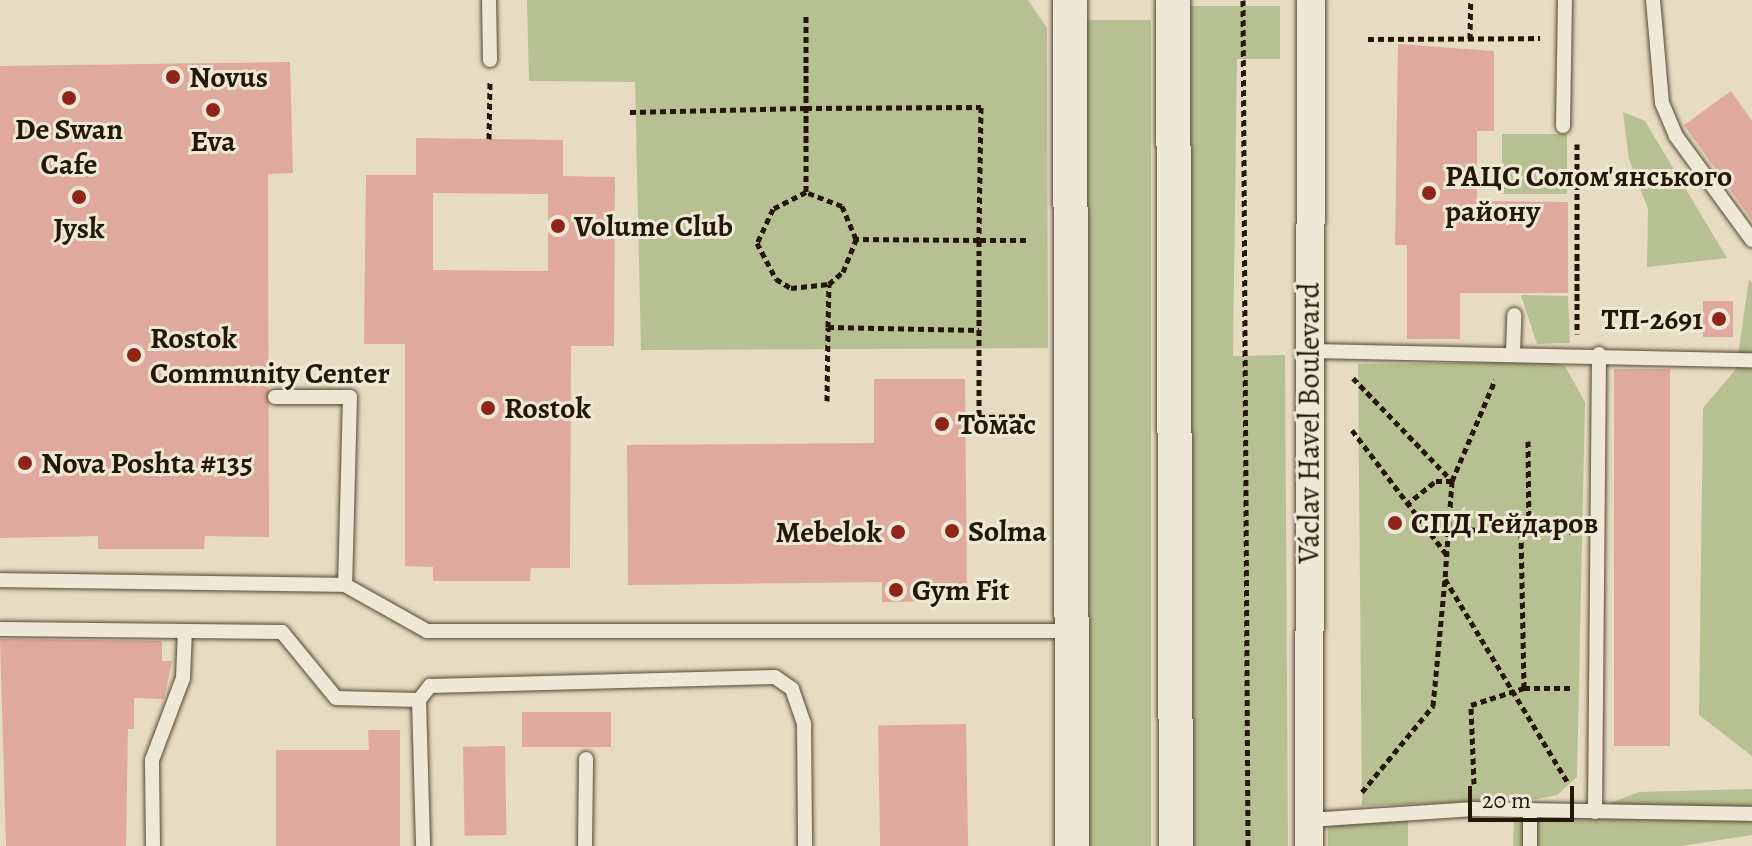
<!DOCTYPE html>
<meta charset="utf-8">
<style>
body{margin:0}
#map{position:relative;width:1752px;height:846px;overflow:hidden;background:#e7dbc1;font-family:Alegreya,serif}
div>[style]{position:absolute}
[style*='--x']{left:calc(var(--x)*1px);top:calc(var(--y)*1px);width:calc(var(--w)*1px);rotate:calc(var(--a)*1deg)}
.green>*{inset:0;background:#b7c092;transform-origin:0 0}
.building>*{inset:0;background:#e0a99d;transform-origin:0 0}
.path>*{height:5px;margin-top:-2.5px;transform-origin:0;background:repeating-linear-gradient(90deg,#251705 0 6px,transparent 0 10px)}
.roads{filter:drop-shadow(0 0 2px #564834) drop-shadow(0 0 2px #564834)}
.service>*{height:14px;margin:-7px;padding:0 7px;transform-origin:7px;border-radius:7px;background:#efe8d7}
.minor>*{height:28px;margin:-14px;padding:0 14px;transform-origin:14px;border-radius:14px;background:#efe8d7}
.tertiary>*{height:34px;margin:-17px;padding:0 17px;transform-origin:17px;border-radius:17px;background:#efe8d7}
.dots>*{width:22px;height:22px;translate:-50% -50%;box-sizing:border-box;border:4px solid #efe8d7;border-radius:50%}
span{translate:-50% -50%;white-space:nowrap;text-align:center;line-height:1.15;-webkit-text-stroke:6px #efe8d7;paint-order:stroke}
.poi-label{font-size:30px;color:#251705;font-weight:700}
.left{translate:0 -50%;text-align:left}
.right{translate:-100% -50%;text-align:right}
.street-label{font-size:30px;color:#251705}
.scale{position:absolute;left:1468px;top:786px;width:106px;height:36px;box-sizing:border-box;border:4px solid #251705;border-top:0;padding-left:10px;font-size:24px;line-height:28px;white-space:nowrap;color:#251705;-webkit-text-stroke:6px #efe8d7;paint-order:stroke}
</style>
<div id="map">
<div class="green">
<i style="clip-path:polygon(527px 0,1028px 0,1047px 28px,1048px 348px,641px 350px,635px 82px,529px 81px)"></i>
<i style="clip-path:polygon(1188px 6px,1280px 6px,1280px 59px,1237px 59px,1233px 356px,1285px 355px,1288px 846px,1187px 846px)"></i>
<i style="left:1151px;top:20px;width:826px;height:66px;rotate:90deg"></i>
<i style="clip-path:polygon(1623px 112px,1645px 121px,1727px 258px,1647px 267px,1648px 209px,1629px 159px)"></i>
<i style="left:1502px;top:134px;width:65px;height:60px"></i>
<i style="clip-path:polygon(1749px 279px,1752px 283px,1752px 756px,1699px 715px,1703px 408px,1736px 369px)"></i>
<i style="clip-path:polygon(1521px 295px,1568px 296px,1570px 343px,1537px 344px)"></i>
<i style="clip-path:polygon(1547px 362px,1565px 366px,1585px 402px,1577px 777px,1557px 795px,1538px 799px,1362px 806px,1358px 364px)"></i>
<i style="clip-path:polygon(1752px 789px,1752px 835px,1681px 846px,1513px 846px,1514px 817px,1600px 807px,1639px 792px)"></i>
<i style="left:1408px;top:818px;width:28px;height:80px;rotate:90deg"></i>
</div>
<div class="building">
<i style="clip-path:polygon(1398px 44px,1494px 51px,1494px 131px,1477px 131px,1477px 201px,1568px 202px,1568px 293px,1460px 293px,1460px 339px,1407px 339px,1407px 245px,1395px 245px)"></i>
<i style="clip-path:polygon(290px 62px,293px 173px,268px 174px,269px 537px,205px 536px,204px 549px,98px 549px,98px 536px,0 538px,0 66px)"></i>
<i style="clip-path:polygon(1731px 91px,1752px 121px,1752px 220px,1684px 125px)"></i>
<i style="clip-path:polygon(evenodd,416px 138px,563px 140px,563px 176px,615px 177px,614px 346px,571px 346px,570px 568px,531px 568px,530px 581px,433px 581px,433px 567px,405px 566px,405px 344px,364px 344px,366px 175px,416px 175px,416px 138px,433px 193px,548px 194px,548px 271px,433px 270px,433px 193px)"></i>
<i style="left:1703px;top:301px;width:30px;height:36px"></i>
<i style="left:1614px;top:369px;width:56px;height:377px"></i>
<i style="clip-path:polygon(874px 379px,965px 379px,967px 601px,882px 602px,882px 582px,628px 585px,627px 445px,874px 443px)"></i>
<i style="clip-path:polygon(0 639px,162px 641px,162px 661px,172px 661px,164px 699px,134px 698px,134px 729px,128px 729px,126px 846px,6px 846px)"></i>
<i style="left:611px;top:712px;width:35px;height:89px;rotate:90deg"></i>
<i style="left:966px;top:724px;width:122px;height:88px;rotate:89deg"></i>
<i style="clip-path:polygon(368px 730px,400px 730px,400px 846px,276px 846px,276px 750px,369px 750px)"></i>
<i style="left:505px;top:746px;width:89px;height:42px;rotate:89deg"></i>
</div>
<div class="path">
<i style="--x:1243;--y:0;--w:846;--a:89.66"></i>
<i style="--x:1368;--y:39;--w:172;--a:-0.3"></i>
<i style="--x:1470;--y:39;--w:39;--a:-89"></i>
<i style="--x:630;--y:112;--w:176;--a:-1.3"></i>
<i style="--x:806;--y:108;--w:175;--a:-0.3"></i>
<i style="--x:981;--y:107;--w:133;--a:90.9"></i>
<i style="--x:979;--y:240;--w:123;--a:-179.5"></i>
<i style="--x:856;--y:239;--w:36;--a:-113"></i>
<i style="--x:842;--y:206;--w:39;--a:-159"></i>
<i style="--x:806;--y:192;--w:177;--a:-90"></i>
<i style="--x:489;--y:139;--w:58;--a:-89"></i>
<i style="--x:1577;--y:144;--w:190;--a:90"></i>
<i style="--x:806;--y:192;--w:37;--a:153"></i>
<i style="--x:773;--y:209;--w:38;--a:115"></i>
<i style="--x:757;--y:243;--w:41;--a:62.2"></i>
<i style="--x:776;--y:279;--w:17;--a:31"></i>
<i style="--x:791;--y:288;--w:38;--a:-6"></i>
<i style="--x:1026;--y:240;--w:47;--a:180"></i>
<i style="--x:979;--y:240;--w:177;--a:90"></i>
<i style="--x:979;--y:417;--w:47;--a:-1.2"></i>
<i style="--x:828;--y:327;--w:43;--a:-88.7"></i>
<i style="--x:829;--y:284;--w:18;--a:-41"></i>
<i style="--x:843;--y:272;--w:35;--a:-68"></i>
<i style="--x:1353;--y:378;--w:143;--a:46.1"></i>
<i style="--x:1452;--y:481;--w:98;--a:94.1"></i>
<i style="--x:1445;--y:579;--w:238;--a:58.9"></i>
<i style="--x:827;--y:401;--w:74;--a:-89.2"></i>
<i style="--x:828;--y:327;--w:151;--a:1.1"></i>
<i style="--x:1352;--y:430;--w:156;--a:52.8"></i>
<i style="--x:1528;--y:441;--w:91;--a:89.4"></i>
<i style="--x:1406;--y:505;--w:38;--a:-39"></i>
<i style="--x:1436;--y:481;--w:16;--a:0"></i>
<i style="--x:1452;--y:481;--w:110;--a:-66.9"></i>
<i style="--x:1449;--y:529;--w:127;--a:1.4"></i>
<i style="--x:1524;--y:688;--w:47;--a:0"></i>
<i style="--x:1474;--y:784;--w:79;--a:-92.2"></i>
<i style="--x:1471;--y:705;--w:56;--a:-17.8"></i>
<i style="--x:1524;--y:688;--w:156;--a:-91.1"></i>
<i style="--x:1362;--y:792;--w:112;--a:-50.5"></i>
<i style="--x:1433;--y:706;--w:127;--a:-84.6"></i>
</div>
<div class="roads">
<div class="service">
<i style="--x:489;--y:0;--w:60;--a:89"></i>
<i style="--x:1653;--y:0;--w:103;--a:85"></i>
<i style="--x:1662;--y:103;--w:36;--a:67"></i>
<i style="--x:1676;--y:136;--w:129;--a:53.8"></i>
<i style="--x:1563;--y:126;--w:126;--a:-89.1"></i>
<i style="--x:1308;--y:351;--w:444;--a:1.2"></i>
<i style="--x:1513;--y:353;--w:38;--a:-88"></i>
<i style="--x:275;--y:397;--w:75;--a:0"></i>
<i style="--x:350;--y:397;--w:188;--a:91.5"></i>
<i style="--x:345;--y:585;--w:94;--a:29.3"></i>
<i style="--x:427;--y:631;--w:644;--a:0"></i>
<i style="--x:0;--y:580;--w:345;--a:0.8"></i>
<i style="--x:0;--y:629;--w:282;--a:0.6"></i>
<i style="--x:282;--y:632;--w:85;--a:50.7"></i>
<i style="--x:336;--y:698;--w:83;--a:1.4"></i>
<i style="--x:419;--y:700;--w:146;--a:88.4"></i>
<i style="--x:419;--y:700;--w:18;--a:-52"></i>
<i style="--x:430;--y:686;--w:345;--a:-1.5"></i>
<i style="--x:775;--y:677;--w:21;--a:35"></i>
<i style="--x:792;--y:689;--w:36;--a:71"></i>
<i style="--x:804;--y:723;--w:123;--a:89.5"></i>
<i style="--x:1530;--y:812;--w:34;--a:90"></i>
<i style="--x:1595;--y:812;--w:458;--a:-89.5"></i>
<i style="--x:1309;--y:820;--w:166;--a:-3.8"></i>
<i style="--x:1475;--y:809;--w:277;--a:1"></i>
<i style="--x:153;--y:846;--w:86;--a:-90.7"></i>
<i style="--x:152;--y:760;--w:88;--a:-69.3"></i>
<i style="--x:183;--y:678;--w:47;--a:-87.6"></i>
<i style="--x:585;--y:846;--w:87;--a:-89.3"></i>
</div>
<div class="minor">
<i style="--x:1309;--y:846;--w:846;--a:-89.86"></i>
</div>
<div class="tertiary">
<i style="--x:1070;--y:0;--w:846;--a:89.86"></i>
<i style="--x:1173;--y:0;--w:846;--a:89.8"></i>
</div>
</div>
<div class="dots">
<i style="left:173px;top:77px;background:#8f2418"></i>
<i style="left:69px;top:98px;background:#8f2418"></i>
<i style="left:213px;top:110px;background:#8f2418"></i>
<i style="left:1429px;top:193px;background:#8f2418"></i>
<i style="left:79px;top:197px;background:#8f2418"></i>
<i style="left:558px;top:226px;background:#8f2418"></i>
<i style="left:1719px;top:319px;background:#8f2418"></i>
<i style="left:134px;top:355px;background:#8f2418"></i>
<i style="left:488px;top:408px;background:#8f2418"></i>
<i style="left:942px;top:424px;background:#8f2418"></i>
<i style="left:25px;top:463px;background:#8f2418"></i>
<i style="left:1395px;top:523px;background:#8f2418"></i>
<i style="left:952px;top:531px;background:#8f2418"></i>
<i style="left:898px;top:532px;background:#8f2418"></i>
<i style="left:896px;top:590px;background:#8f2418"></i>
</div>
<div class="poi-label">
<span class="left" style="left:189px;top:77px">Novus</span>
<span style="left:69px;top:146px">De Swan<br>Cafe</span>
<span style="left:213px;top:141px">Eva</span>
<span class="left" style="left:1445px;top:193px">РАЦС Солом'янського<br>району</span>
<span class="left" style="left:574px;top:226px">Volume Club</span>
<span style="left:79px;top:228px">Jysk</span>
<span class="right" style="left:1703px;top:319px">ТП-2691</span>
<span class="left" style="left:150px;top:355px">Rostok<br>Community Center</span>
<span class="left" style="left:504px;top:408px">Rostok</span>
<span class="left" style="left:958px;top:424px">Томас</span>
<span class="left" style="left:41px;top:463px">Nova Poshta #135</span>
<span class="left" style="left:1411px;top:523px">СПД Гейдаров</span>
<span class="left" style="left:968px;top:531px">Solma</span>
<span class="right" style="left:882px;top:532px">Mebelok</span>
<span class="left" style="left:912px;top:590px">Gym Fit</span>
</div>
<div class="street-label">
<span style="left:1309px;top:423px;rotate:-90deg">Václav Havel Boulevard</span>
</div>
<div class="scale">20 m</div>
</div>
